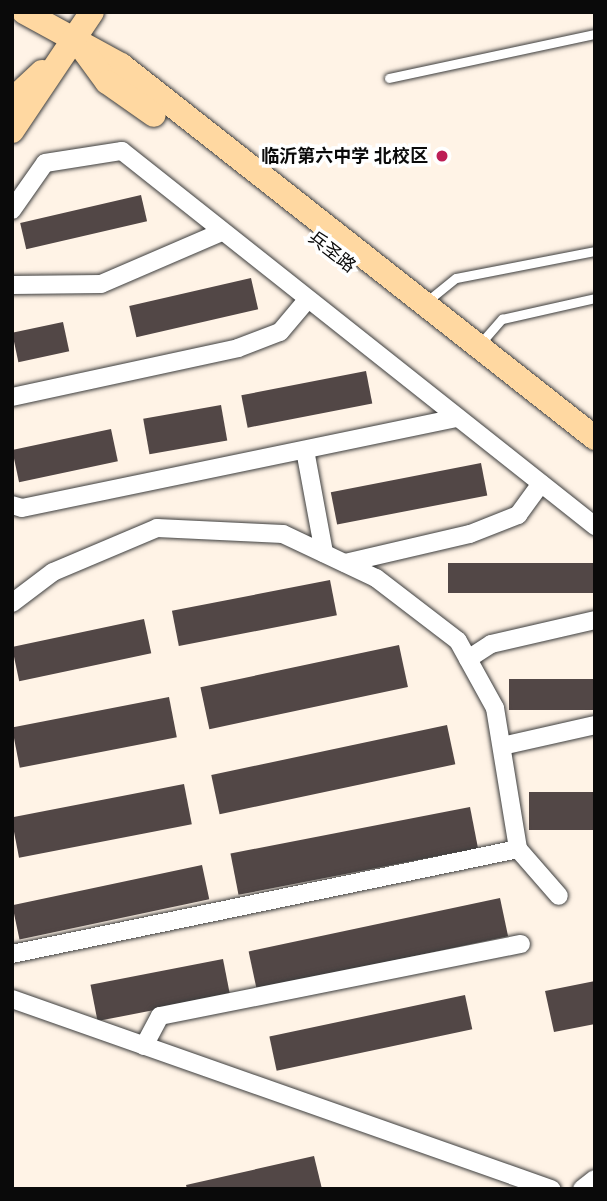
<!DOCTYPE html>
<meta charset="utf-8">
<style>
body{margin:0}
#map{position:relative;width:607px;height:1201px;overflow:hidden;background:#fff3e6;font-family:"Libre Baskerville","Noto Sans SC",serif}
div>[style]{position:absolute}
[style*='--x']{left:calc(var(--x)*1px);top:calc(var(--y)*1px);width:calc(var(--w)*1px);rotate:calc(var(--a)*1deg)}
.building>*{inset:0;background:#524746;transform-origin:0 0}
.roads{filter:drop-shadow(0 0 2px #3d3d3d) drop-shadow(0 0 2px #3d3d3d)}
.service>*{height:9px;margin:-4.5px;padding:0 4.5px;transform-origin:4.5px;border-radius:4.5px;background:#fff}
.minor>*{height:18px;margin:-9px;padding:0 9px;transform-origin:9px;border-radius:9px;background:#fff}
.secondary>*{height:24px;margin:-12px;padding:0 12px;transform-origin:12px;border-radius:12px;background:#ffd8a1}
.dots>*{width:19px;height:19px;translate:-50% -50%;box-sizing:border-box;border:4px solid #fff;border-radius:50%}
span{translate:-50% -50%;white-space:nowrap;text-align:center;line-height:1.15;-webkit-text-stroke:7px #fff;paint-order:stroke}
.poi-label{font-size:18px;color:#0a0a0a;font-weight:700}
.right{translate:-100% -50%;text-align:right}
.street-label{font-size:18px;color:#0a0a0a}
.frame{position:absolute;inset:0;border:14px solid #0a0a0a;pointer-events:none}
</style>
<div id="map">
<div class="building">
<i style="left:141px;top:195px;width:27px;height:124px;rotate:77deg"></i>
<i style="left:251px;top:278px;width:32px;height:125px;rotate:77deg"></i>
<i style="left:63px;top:322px;width:30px;height:52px;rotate:78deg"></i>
<i style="left:366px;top:371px;width:33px;height:127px;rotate:79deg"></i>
<i style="left:221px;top:405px;width:36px;height:79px;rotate:80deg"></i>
<i style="left:111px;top:429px;width:33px;height:101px;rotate:78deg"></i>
<i style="left:481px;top:463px;width:33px;height:153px;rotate:79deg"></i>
<i style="left:595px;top:563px;width:30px;height:147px;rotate:90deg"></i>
<i style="left:330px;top:580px;width:36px;height:161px;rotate:79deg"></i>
<i style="left:144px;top:619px;width:35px;height:135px;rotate:78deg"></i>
<i style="left:399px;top:645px;width:43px;height:203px;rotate:78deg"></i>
<i style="left:595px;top:679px;width:31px;height:86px;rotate:90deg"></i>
<i style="left:169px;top:697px;width:41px;height:160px;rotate:79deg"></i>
<i style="left:447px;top:725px;width:40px;height:241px;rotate:78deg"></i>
<i style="left:184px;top:784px;width:41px;height:176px;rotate:79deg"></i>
<i style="left:595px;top:792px;width:38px;height:66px;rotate:90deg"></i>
<i style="left:470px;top:807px;width:42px;height:244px;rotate:79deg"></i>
<i style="left:202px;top:865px;width:35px;height:194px;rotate:78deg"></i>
<i style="left:500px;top:898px;width:39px;height:257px;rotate:78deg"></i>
<i style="left:223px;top:959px;width:37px;height:135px;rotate:79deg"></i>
<i style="clip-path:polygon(595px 981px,595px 1024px,554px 1032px,545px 991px)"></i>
<i style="left:465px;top:995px;width:35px;height:200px;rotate:78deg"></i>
<i style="clip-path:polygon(314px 1156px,322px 1189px,187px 1189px,186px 1185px)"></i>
</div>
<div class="roads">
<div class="service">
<i style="--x:389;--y:78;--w:211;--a:-12.1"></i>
<i style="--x:426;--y:302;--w:38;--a:-39"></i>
<i style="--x:456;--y:278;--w:142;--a:-11"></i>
<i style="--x:479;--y:345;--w:35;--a:-49"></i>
<i style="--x:502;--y:319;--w:95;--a:-12.7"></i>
</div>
<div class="minor">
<i style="--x:12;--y:210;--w:57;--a:-54.9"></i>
<i style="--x:45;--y:163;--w:78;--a:-8.9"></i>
<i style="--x:122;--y:151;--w:604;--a:38.41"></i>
<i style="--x:12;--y:285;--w:89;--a:-0.6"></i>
<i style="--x:101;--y:284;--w:132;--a:-23.3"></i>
<i style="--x:12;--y:397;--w:231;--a:-12.2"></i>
<i style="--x:238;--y:348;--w:45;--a:-20.9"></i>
<i style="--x:280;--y:332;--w:42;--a:-49.8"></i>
<i style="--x:305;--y:450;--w:105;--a:79.5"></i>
<i style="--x:12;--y:505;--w:10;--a:17"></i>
<i style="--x:22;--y:508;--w:445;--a:-11.7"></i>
<i style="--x:345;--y:563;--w:128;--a:-13.1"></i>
<i style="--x:470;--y:534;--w:52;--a:-21.6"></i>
<i style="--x:518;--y:515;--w:39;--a:-54"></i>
<i style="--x:12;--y:603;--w:51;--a:-37.1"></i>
<i style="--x:53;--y:572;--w:113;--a:-22.9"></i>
<i style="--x:157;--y:528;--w:126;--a:2.7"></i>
<i style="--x:283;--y:534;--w:103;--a:25.3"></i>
<i style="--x:376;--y:578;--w:103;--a:37.5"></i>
<i style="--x:458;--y:641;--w:77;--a:61.1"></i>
<i style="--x:495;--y:708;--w:143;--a:80.7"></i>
<i style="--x:518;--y:849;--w:62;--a:48.9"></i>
<i style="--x:468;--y:659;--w:27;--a:-33"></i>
<i style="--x:491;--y:644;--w:107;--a:-13"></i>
<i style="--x:502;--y:746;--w:95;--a:-12.7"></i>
<i style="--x:12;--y:954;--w:517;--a:-11.72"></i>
<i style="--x:12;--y:999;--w:572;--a:19.42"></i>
<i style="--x:144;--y:1046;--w:34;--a:-62"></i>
<i style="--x:160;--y:1016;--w:368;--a:-11.3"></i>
<i style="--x:582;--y:1189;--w:16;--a:-38"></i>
</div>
<div class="secondary">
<i style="--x:24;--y:12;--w:111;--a:28.7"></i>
<i style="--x:121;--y:65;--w:603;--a:38.2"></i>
<i style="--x:82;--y:48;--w:42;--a:53.7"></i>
<i style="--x:107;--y:82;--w:57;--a:35.1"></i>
<i style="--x:12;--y:100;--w:41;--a:-43"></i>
<i style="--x:12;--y:131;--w:143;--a:-56.1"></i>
</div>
</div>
<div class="dots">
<i style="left:442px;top:156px;background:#bd1e56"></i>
</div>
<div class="poi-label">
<span class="right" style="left:428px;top:156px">临沂第六中学 北校区</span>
</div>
<div class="street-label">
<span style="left:332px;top:252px;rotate:38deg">兵圣路</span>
</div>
<div class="frame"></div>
</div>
